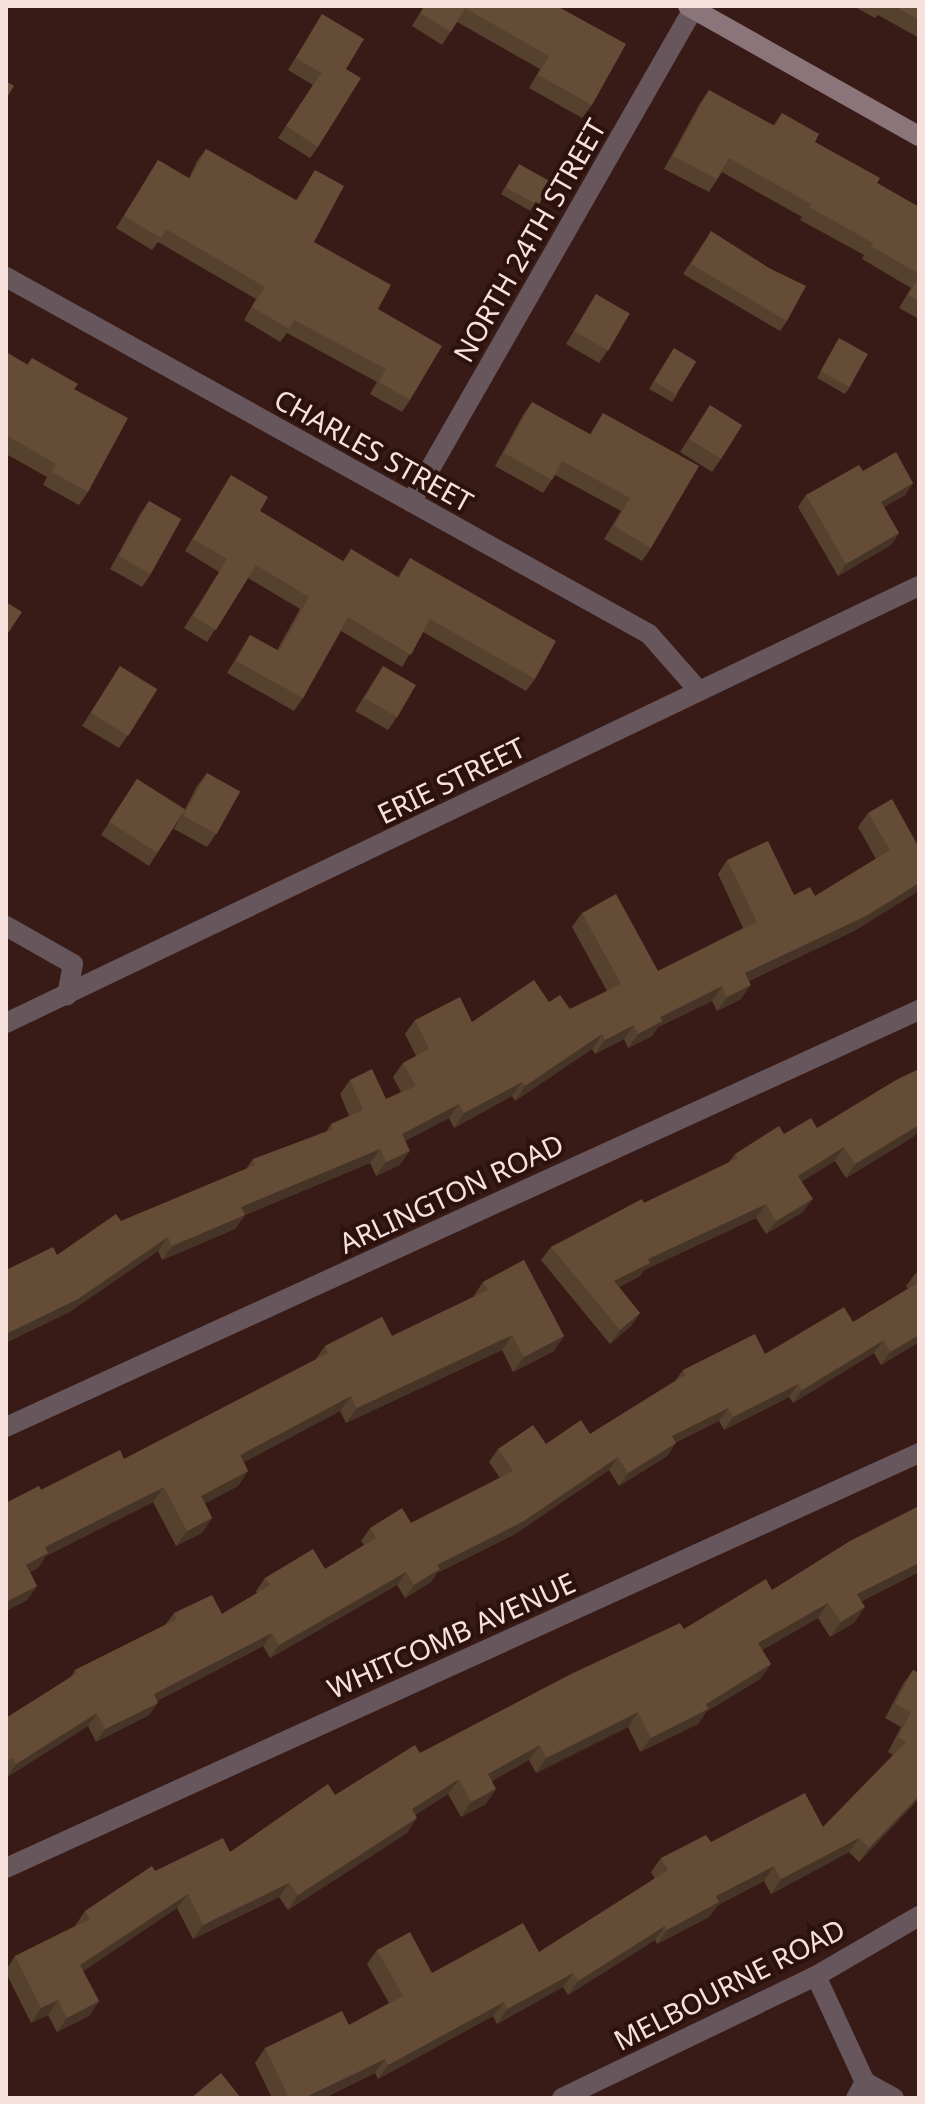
<!DOCTYPE html>
<style>
body{margin:0}
#map{position:relative;width:925px;height:2104px;overflow:hidden;background:#381a16;font-family:"Noto Sans",sans-serif}
div>[style]{position:absolute}
[style*='--x']{left:calc(var(--x)*1px);top:calc(var(--y)*1px);width:calc(var(--w)*1px);rotate:calc(var(--a)*1deg)}
.street>*{height:20px;margin:-10px;padding:0 10px;transform-origin:10px;border-radius:10px;background:#67575c}
.secondary>*{height:20px;margin:-10px;padding:0 10px;transform-origin:10px;border-radius:10px;background:#8c747b}
.wall>*{inset:0;background:#56412e}
.shaded-wall>*{inset:0;background:#463526}
.building>*{inset:0;background:#644c36;transform-origin:0 0}
span{translate:-50% -50%;white-space:nowrap;text-align:center;line-height:1.15;-webkit-text-stroke:8px #2d110d;paint-order:stroke}
.street-label{font-size:28px;color:#f6e1dd}
.frame{position:absolute;inset:0;border:8px solid #f6e1dd;pointer-events:none}
</style>
<div id="map">
<div class="street">
<i style="--x:6;--y:277;--w:735;--a:29.04"></i>
<i style="--x:649;--y:634;--w:76;--a:48.7"></i>
<i style="--x:411;--y:502;--w:572;--a:-60.21"></i>
<i style="--x:6;--y:926;--w:77;--a:29.6"></i>
<i style="--x:73;--y:964;--w:32;--a:101"></i>
<i style="--x:6;--y:1023;--w:1012;--a:-25.58"></i>
<i style="--x:6;--y:1427;--w:1004;--a:-24.55"></i>
<i style="--x:6;--y:1868;--w:1003;--a:-24.44"></i>
<i style="--x:816;--y:1976;--w:117;--a:65.2"></i>
<i style="--x:865;--y:2082;--w:18;--a:119"></i>
<i style="--x:865;--y:2082;--w:33;--a:29"></i>
<i style="--x:562;--y:2098;--w:282;--a:-25.7"></i>
<i style="--x:816;--y:1976;--w:119;--a:-30.2"></i>
</div>
<div class="secondary">
<i style="--x:688;--y:6;--w:265;--a:29.4"></i>
</div>
<div class="wall">
<i style="clip-path:polygon(424px 6px,557px 6px,592px 105px,582px 118px,529px 88px,540px 69px,457px 22px,442px 45px,412px 26px)"></i>
<i style="clip-path:polygon(853px 6px,919px 6px,919px 38px,878px 15px,875px 18px)"></i>
<i style="clip-path:polygon(322px 14px,318px 147px,310px 158px,278px 138px,313px 85px,288px 70px)"></i>
<i style="clip-path:polygon(709px 90px,773px 126px,782px 113px,815px 142px,877px 183px,919px 207px,919px 319px,899px 308px,911px 288px,862px 259px,864px 255px,800px 220px,802px 217px,722px 172px,709px 192px,664px 169px,700px 103px)"></i>
<i style="clip-path:polygon(206px 149px,296px 200px,315px 170px,314px 242px,378px 309px,410px 400px,402px 412px,370px 394px,377px 382px,287px 333px,280px 342px,244px 320px,256px 299px,158px 242px,152px 250px,116px 228px,158px 160px,189px 178px,197px 161px)"></i>
<i style="clip-path:polygon(515px 170px,537px 206px,532px 212px,501px 194px)"></i>
<i style="clip-path:polygon(704px 242px,787px 321px,780px 331px,683px 274px)"></i>
<i style="clip-path:polygon(596px 294px,608px 350px,599px 363px,566px 344px)"></i>
<i style="clip-path:polygon(839px 338px,850px 387px,845px 394px,817px 378px)"></i>
<i style="clip-path:polygon(674px 348px,677px 395px,672px 402px,649px 389px)"></i>
<i style="clip-path:polygon(6px 352px,27px 365px,32px 358px,74px 389px,88px 492px,79px 505px,43px 485px,47px 477px,6px 454px)"></i>
<i style="clip-path:polygon(532px 402px,590px 434px,603px 413px,651px 548px,642px 561px,604px 539px,621px 511px,555px 475px,543px 493px,495px 466px,523px 415px)"></i>
<i style="clip-path:polygon(710px 405px,721px 459px,712px 472px,680px 452px)"></i>
<i style="clip-path:polygon(863px 471px,913px 483px,905px 495px,884px 507px,899px 533px,891px 545px,838px 576px,798px 507px,806px 495px)"></i>
<i style="clip-path:polygon(231px 475px,260px 511px,343px 561px,351px 549px,398px 577px,410px 558px,535px 679px,526px 691px,423px 632px,402px 667px,341px 631px,303px 698px,294px 711px,227px 673px,242px 648px,250px 635px,277px 650px,300px 609px,248px 578px,207px 642px,184px 628px,219px 572px,185px 551px)"></i>
<i style="clip-path:polygon(149px 501px,151px 574px,142px 587px,110px 569px,140px 514px)"></i>
<i style="clip-path:polygon(120px 666px,128px 735px,119px 748px,82px 726px)"></i>
<i style="clip-path:polygon(383px 666px,397px 717px,388px 730px,355px 711px)"></i>
<i style="clip-path:polygon(207px 773px,216px 834px,207px 847px,174px 829px,183px 813px,149px 866px,101px 835px,137px 779px,185px 809px,197px 786px)"></i>
<i style="clip-path:polygon(868px 813px,917px 844px,856px 930px,749px 981px,741px 999px,717px 1011px,712px 1001px,658px 1027px,652px 1036px,628px 1048px,624px 1039px,595px 1054px,592px 1049px,515px 1101px,512px 1096px,454px 1128px,449px 1118px,405px 1141px,400px 1165px,376px 1176px,370px 1163px,245px 1215px,235px 1229px,162px 1260px,158px 1251px,68px 1313px,57px 1255px,121px 1221px,246px 1169px,253px 1159px,326px 1132px,331px 1124px,349px 1116px,340px 1094px,350px 1080px,386px 1099px,401px 1092px,393px 1077px,403px 1063px,416px 1056px,405px 1034px,415px 1020px,472px 1022px,549px 1002px,570px 1009px,607px 991px,572px 927px,582px 913px,658px 971px,743px 928px,718px 874px,727px 860px,794px 895px,815px 896px,876px 859px,858px 827px)"></i>
<i style="clip-path:polygon(817px 1128px,919px 1129px,913px 1137px,846px 1178px,835px 1161px,802px 1181px,803px 1212px,766px 1234px,756px 1218px,644px 1270px,640px 1276px,619px 1287px,640px 1313px,631px 1326px,610px 1344px,541px 1260px,551px 1247px,728px 1163px,735px 1154px,784px 1134px)"></i>
<i style="clip-path:polygon(524px 1260px,564px 1336px,554px 1351px,513px 1372px,502px 1350px,346px 1423px,340px 1411px,244px 1462px,248px 1471px,238px 1486px,205px 1503px,212px 1518px,202px 1533px,176px 1546px,153px 1502px,46px 1556px,38px 1568px,30px 1572px,37px 1586px,27px 1600px,6px 1611px,6px 1503px,39px 1486px,41px 1490px,120px 1450px,124px 1459px,315px 1360px,325px 1346px,382px 1317px,392px 1336px,473px 1297px,483px 1282px)"></i>
<i style="clip-path:polygon(919px 1271px,919px 1342px,881px 1365px,874px 1353px,793px 1403px,789px 1397px,724px 1430px,719px 1421px,676px 1442px,667px 1456px,619px 1486px,609px 1470px,515px 1534px,437px 1573px,431px 1582px,405px 1598px,397px 1585px,270px 1658px,263px 1646px,157px 1701px,149px 1715px,96px 1742px,88px 1726px,7px 1777px,6px 1776px,6px 1718px,70px 1678px,75px 1670px,165px 1625px,174px 1613px,222px 1614px,257px 1593px,256px 1591px,265px 1578px,325px 1569px,364px 1545px,361px 1541px,370px 1528px,411px 1523px,500px 1478px,489px 1462px,498px 1449px,546px 1444px,590px 1434px,675px 1381px,683px 1370px,765px 1354px,853px 1322px,908px 1289px,906px 1286px,915px 1274px)"></i>
<i style="clip-path:polygon(919px 1506px,919px 1572px,861px 1601px,855px 1622px,830px 1637px,818px 1618px,762px 1650px,771px 1664px,760px 1679px,706px 1712px,698px 1724px,640px 1752px,628px 1727px,536px 1773px,529px 1760px,492px 1781px,486px 1804px,461px 1817px,448px 1794px,415px 1815px,407px 1833px,288px 1910px,279px 1897px,193px 1939px,177px 1908px,83px 1971px,99px 2001px,89px 2016px,57px 2032px,48px 2015px,31px 2023px,6px 1973px,6px 1970px,15px 1956px,75px 1926px,85px 1911px,155px 1871px,230px 1852px,335px 1795px,420px 1753px,684px 1629px,772px 1590px)"></i>
<i style="clip-path:polygon(913px 1670px,919px 1673px,919px 1798px,914px 1804px,859px 1862px,849px 1852px,771px 1894px,764px 1881px,718px 1905px,709px 1917px,657px 1944px,655px 1940px,568px 1995px,563px 1987px,497px 2024px,493px 2016px,378px 2079px,375px 2073px,324px 2098px,272px 2098px,255px 2063px,265px 2048px,349px 2025px,389px 2003px,367px 1964px,377px 1950px,432px 1973px,539px 1952px,655px 1879px,651px 1872px,661px 1858px,711px 1842px,823px 1827px,893px 1755px,888px 1752px,901px 1727px,885px 1718px,903px 1684px)"></i>
</div>
<div class="shaded-wall">
<i style="clip-path:polygon(913px 483px,905px 495px,873px 514px,881px 502px)"></i>
<i style="clip-path:polygon(899px 533px,891px 545px,838px 576px,846px 564px)"></i>
<i style="clip-path:polygon(919px 883px,919px 891px,856px 930px,735px 987px,745px 973px)"></i>
<i style="clip-path:polygon(751px 985px,741px 999px,717px 1011px,727px 997px)"></i>
<i style="clip-path:polygon(722px 986px,712px 1001px,658px 1027px,652px 1036px,628px 1048px,638px 1034px,660px 1017px)"></i>
<i style="clip-path:polygon(634px 1025px,624px 1039px,595px 1054px,605px 1040px)"></i>
<i style="clip-path:polygon(602px 1034px,592px 1049px,515px 1101px,525px 1086px)"></i>
<i style="clip-path:polygon(522px 1082px,512px 1096px,454px 1128px,464px 1113px)"></i>
<i style="clip-path:polygon(459px 1104px,449px 1118px,392px 1148px,402px 1134px)"></i>
<i style="clip-path:polygon(919px 1121px,919px 1129px,913px 1137px,846px 1178px,855px 1164px)"></i>
<i style="clip-path:polygon(844px 1147px,835px 1161px,789px 1189px,798px 1176px)"></i>
<i style="clip-path:polygon(380px 1149px,370px 1163px,245px 1215px,235px 1229px,162px 1260px,172px 1246px,241px 1207px)"></i>
<i style="clip-path:polygon(410px 1151px,400px 1165px,376px 1176px,386px 1162px)"></i>
<i style="clip-path:polygon(813px 1199px,803px 1212px,766px 1234px,776px 1221px)"></i>
<i style="clip-path:polygon(766px 1204px,756px 1218px,644px 1270px,640px 1276px,604px 1295px,614px 1281px,648px 1259px)"></i>
<i style="clip-path:polygon(168px 1237px,158px 1251px,68px 1313px,6px 1343px,6px 1334px)"></i>
<i style="clip-path:polygon(640px 1313px,631px 1326px,610px 1344px,620px 1330px)"></i>
<i style="clip-path:polygon(512px 1335px,502px 1350px,346px 1423px,357px 1408px)"></i>
<i style="clip-path:polygon(919px 1335px,919px 1342px,881px 1365px,890px 1352px)"></i>
<i style="clip-path:polygon(564px 1336px,554px 1351px,513px 1372px,524px 1357px)"></i>
<i style="clip-path:polygon(884px 1340px,874px 1353px,793px 1403px,802px 1390px)"></i>
<i style="clip-path:polygon(798px 1384px,789px 1397px,724px 1430px,733px 1417px)"></i>
<i style="clip-path:polygon(351px 1396px,340px 1411px,229px 1470px,240px 1455px)"></i>
<i style="clip-path:polygon(728px 1408px,719px 1421px,663px 1449px,672px 1436px)"></i>
<i style="clip-path:polygon(676px 1443px,667px 1456px,619px 1486px,628px 1473px)"></i>
<i style="clip-path:polygon(618px 1457px,609px 1470px,515px 1534px,437px 1573px,431px 1582px,405px 1598px,414px 1585px,437px 1565px)"></i>
<i style="clip-path:polygon(248px 1471px,238px 1486px,191px 1511px,201px 1496px)"></i>
<i style="clip-path:polygon(164px 1487px,153px 1502px,46px 1556px,38px 1568px,16px 1580px,26px 1565px,45px 1547px)"></i>
<i style="clip-path:polygon(212px 1518px,202px 1533px,176px 1546px,187px 1531px)"></i>
<i style="clip-path:polygon(919px 1563px,919px 1572px,847px 1609px,857px 1594px)"></i>
<i style="clip-path:polygon(406px 1572px,397px 1585px,270px 1658px,279px 1645px)"></i>
<i style="clip-path:polygon(37px 1586px,27px 1600px,6px 1611px,6px 1602px)"></i>
<i style="clip-path:polygon(828px 1603px,818px 1618px,748px 1658px,758px 1643px)"></i>
<i style="clip-path:polygon(865px 1607px,855px 1622px,830px 1637px,841px 1622px)"></i>
<i style="clip-path:polygon(272px 1633px,263px 1646px,145px 1707px,154px 1694px)"></i>
<i style="clip-path:polygon(771px 1664px,760px 1679px,706px 1712px,698px 1724px,640px 1752px,651px 1738px)"></i>
<i style="clip-path:polygon(158px 1703px,149px 1715px,96px 1742px,105px 1729px)"></i>
<i style="clip-path:polygon(638px 1712px,628px 1727px,536px 1773px,546px 1758px)"></i>
<i style="clip-path:polygon(97px 1713px,88px 1726px,7px 1777px,16px 1764px)"></i>
<i style="clip-path:polygon(540px 1745px,529px 1760px,478px 1789px,488px 1774px)"></i>
<i style="clip-path:polygon(459px 1779px,448px 1794px,401px 1824px,412px 1809px)"></i>
<i style="clip-path:polygon(496px 1789px,486px 1804px,461px 1817px,471px 1802px)"></i>
<i style="clip-path:polygon(919px 1796px,919px 1798px,914px 1804px,859px 1862px,869px 1848px)"></i>
<i style="clip-path:polygon(417px 1818px,407px 1833px,288px 1910px,298px 1895px)"></i>
<i style="clip-path:polygon(859px 1838px,849px 1852px,771px 1894px,781px 1879px)"></i>
<i style="clip-path:polygon(774px 1866px,764px 1881px,718px 1905px,709px 1917px,657px 1944px,667px 1930px,716px 1896px)"></i>
<i style="clip-path:polygon(289px 1883px,279px 1897px,193px 1939px,203px 1925px)"></i>
<i style="clip-path:polygon(188px 1894px,177px 1908px,70px 1980px,80px 1965px)"></i>
<i style="clip-path:polygon(665px 1926px,655px 1940px,568px 1995px,578px 1981px)"></i>
<i style="clip-path:polygon(573px 1973px,563px 1987px,497px 2024px,507px 2009px)"></i>
<i style="clip-path:polygon(58px 2000px,48px 2015px,31px 2023px,41px 2008px)"></i>
<i style="clip-path:polygon(99px 2001px,89px 2016px,57px 2032px,67px 2018px)"></i>
<i style="clip-path:polygon(504px 2002px,493px 2016px,378px 2079px,388px 2065px)"></i>
<i style="clip-path:polygon(385px 2059px,375px 2073px,324px 2098px,304px 2098px)"></i>
</div>
<div class="building">
<i style="clip-path:polygon(425px 6px,557px 6px,626px 44px,592px 105px,538px 75px,549px 56px,465px 8px,451px 32px,421px 13px)"></i>
<i style="clip-path:polygon(894px 6px,919px 6px,919px 20px)"></i>
<i style="clip-path:polygon(322px 14px,364px 39px,346px 69px,361px 78px,318px 147px,286px 126px,321px 73px,296px 58px)"></i>
<i style="clip-path:polygon(6px 81px,14px 86px,6px 99px)"></i>
<i style="clip-path:polygon(709px 90px,775px 126px,782px 113px,819px 134px,815px 142px,880px 178px,877px 183px,919px 207px,919px 274px,871px 246px,873px 243px,809px 207px,811px 204px,729px 158px,717px 179px,673px 156px)"></i>
<i style="clip-path:polygon(206px 149px,297px 201px,315px 170px,344px 186px,314px 242px,391px 285px,378px 309px,442px 346px,410px 400px,379px 382px,386px 369px,294px 320px,289px 329px,252px 307px,265px 287px,166px 229px,161px 238px,124px 216px,158px 160px,190px 179px)"></i>
<i style="left:519px;top:164px;width:37px;height:27px;rotate:29deg"></i>
<i style="clip-path:polygon(711px 231px,769px 268px,806px 286px,787px 321px,691px 264px)"></i>
<i style="clip-path:polygon(919px 277px,919px 301px,908px 295px)"></i>
<i style="left:596px;top:294px;width:39px;height:43px;rotate:30deg"></i>
<i style="left:839px;top:338px;width:33px;height:38px;rotate:29deg"></i>
<i style="left:674px;top:348px;width:26px;height:39px;rotate:31deg"></i>
<i style="clip-path:polygon(6px 352px,28px 365px,32px 358px,78px 384px,74px 389px,128px 418px,88px 492px,52px 472px,56px 464px,6px 435px)"></i>
<i style="clip-path:polygon(532px 402px,591px 435px,603px 413px,699px 466px,651px 548px,614px 526px,630px 498px,562px 461px,552px 480px,504px 453px)"></i>
<i style="left:710px;top:405px;width:38px;height:40px;rotate:32deg"></i>
<i style="clip-path:polygon(896px 452px,913px 483px,881px 502px,899px 533px,846px 564px,806px 495px,859px 465px,863px 471px)"></i>
<i style="clip-path:polygon(231px 475px,268px 497px,260px 511px,344px 562px,351px 549px,399px 578px,410px 558px,556px 641px,535px 679px,430px 619px,411px 655px,348px 617px,303px 698px,236px 661px,250px 635px,279px 651px,309px 597px,256px 565px,216px 630px,193px 616px,227px 559px,193px 539px)"></i>
<i style="left:149px;top:501px;width:37px;height:63px;rotate:29deg"></i>
<i style="clip-path:polygon(6px 602px,22px 612px,6px 636px)"></i>
<i style="left:120px;top:666px;width:44px;height:55px;rotate:32deg"></i>
<i style="left:383px;top:666px;width:38px;height:37px;rotate:30deg"></i>
<i style="left:207px;top:773px;width:38px;height:49px;rotate:29deg"></i>
<i style="left:137px;top:779px;width:57px;height:51px;rotate:33deg"></i>
<i style="clip-path:polygon(892px 799px,917px 844px,919px 842px,919px 883px,866px 916px,745px 973px,751px 985px,727px 997px,722px 986px,660px 1017px,662px 1021px,638px 1034px,634px 1025px,605px 1040px,602px 1034px,525px 1086px,522px 1082px,464px 1113px,459px 1104px,402px 1134px,410px 1151px,386px 1162px,380px 1149px,241px 1207px,245px 1215px,172px 1246px,168px 1237px,78px 1299px,6px 1334px,6px 1270px,53px 1247px,57px 1255px,116px 1214px,121px 1221px,255px 1165px,253px 1159px,333px 1129px,331px 1124px,363px 1110px,350px 1080px,372px 1069px,386px 1099px,416px 1086px,403px 1063px,429px 1049px,415px 1020px,460px 997px,472px 1022px,534px 980px,549px 1002px,560px 995px,570px 1009px,621px 984px,582px 913px,616px 894px,658px 971px,757px 922px,727px 860px,768px 841px,794px 895px,810px 887px,815px 896px,890px 850px,868px 813px)"></i>
<i style="clip-path:polygon(919px 1069px,919px 1125px,855px 1164px,844px 1147px,798px 1176px,813px 1199px,776px 1221px,766px 1204px,648px 1259px,650px 1263px,614px 1281px,640px 1313px,620px 1330px,551px 1247px,642px 1199px,644px 1203px,738px 1158px,735px 1154px,779px 1126px,784px 1134px,811px 1118px,817px 1128px,896px 1080px)"></i>
<i style="clip-path:polygon(524px 1260px,564px 1336px,524px 1357px,512px 1335px,357px 1408px,351px 1396px,240px 1455px,248px 1471px,201px 1496px,212px 1518px,187px 1531px,164px 1487px,45px 1547px,48px 1553px,26px 1565px,37px 1586px,6px 1602px,6px 1503px,39px 1486px,41px 1490px,120px 1450px,124px 1459px,328px 1353px,325px 1346px,382px 1317px,392px 1336px,488px 1290px,483px 1282px)"></i>
<i style="clip-path:polygon(919px 1282px,919px 1335px,890px 1352px,884px 1340px,802px 1390px,798px 1384px,733px 1417px,728px 1408px,672px 1436px,676px 1443px,628px 1473px,618px 1457px,524px 1521px,437px 1565px,440px 1569px,414px 1585px,406px 1572px,279px 1645px,272px 1633px,154px 1694px,158px 1703px,105px 1729px,97px 1713px,16px 1764px,12px 1758px,6px 1761px,6px 1718px,77px 1673px,75px 1670px,177px 1619px,174px 1613px,212px 1595px,222px 1614px,270px 1585px,265px 1578px,313px 1549px,325px 1569px,376px 1538px,370px 1528px,402px 1508px,411px 1523px,513px 1471px,498px 1449px,533px 1425px,546px 1444px,581px 1420px,590px 1434px,685px 1375px,683px 1370px,755px 1334px,765px 1354px,844px 1307px,853px 1322px)"></i>
<i style="clip-path:polygon(919px 1506px,919px 1563px,857px 1594px,865px 1607px,841px 1622px,828px 1603px,758px 1643px,771px 1664px,706px 1704px,708px 1709px,651px 1738px,638px 1712px,546px 1758px,540px 1745px,488px 1774px,496px 1789px,471px 1802px,459px 1779px,412px 1809px,417px 1818px,298px 1895px,289px 1883px,203px 1925px,188px 1894px,80px 1965px,99px 2001px,67px 2018px,58px 2000px,41px 2008px,15px 1956px,90px 1919px,85px 1911px,152px 1866px,155px 1871px,223px 1838px,230px 1852px,328px 1784px,335px 1795px,415px 1745px,420px 1753px,571px 1674px,680px 1623px,684px 1629px,766px 1579px,772px 1590px,850px 1541px)"></i>
<i style="clip-path:polygon(913px 1670px,919px 1673px,919px 1796px,869px 1848px,859px 1838px,781px 1879px,774px 1866px,716px 1896px,719px 1902px,667px 1930px,665px 1926px,578px 1981px,573px 1973px,507px 2009px,504px 2002px,388px 2065px,385px 2059px,304px 2098px,289px 2098px,265px 2048px,342px 2011px,349px 2025px,403px 1996px,377px 1950px,410px 1932px,432px 1973px,523px 1923px,539px 1952px,668px 1870px,661px 1858px,706px 1835px,711px 1842px,805px 1793px,823px 1827px,906px 1742px,898px 1737px,911px 1712px,895px 1704px)"></i>
<i style="clip-path:polygon(221px 2073px,241px 2098px,191px 2098px)"></i>
</div>
<div class="street-label">
<span style="left:529px;top:240px;rotate:-60deg">NORTH 24TH STREET</span>
<span style="left:374px;top:450px;rotate:29deg">CHARLES STREET</span>
<span style="left:451px;top:780px;rotate:-26deg">ERIE STREET</span>
<span style="left:451px;top:1193px;rotate:-25deg">ARLINGTON ROAD</span>
<span style="left:451px;top:1635px;rotate:-24deg">WHITCOMB AVENUE</span>
<span style="left:729px;top:1984px;rotate:-27deg">MELBOURNE ROAD</span>
</div>
<div class="frame"></div>
</div>
